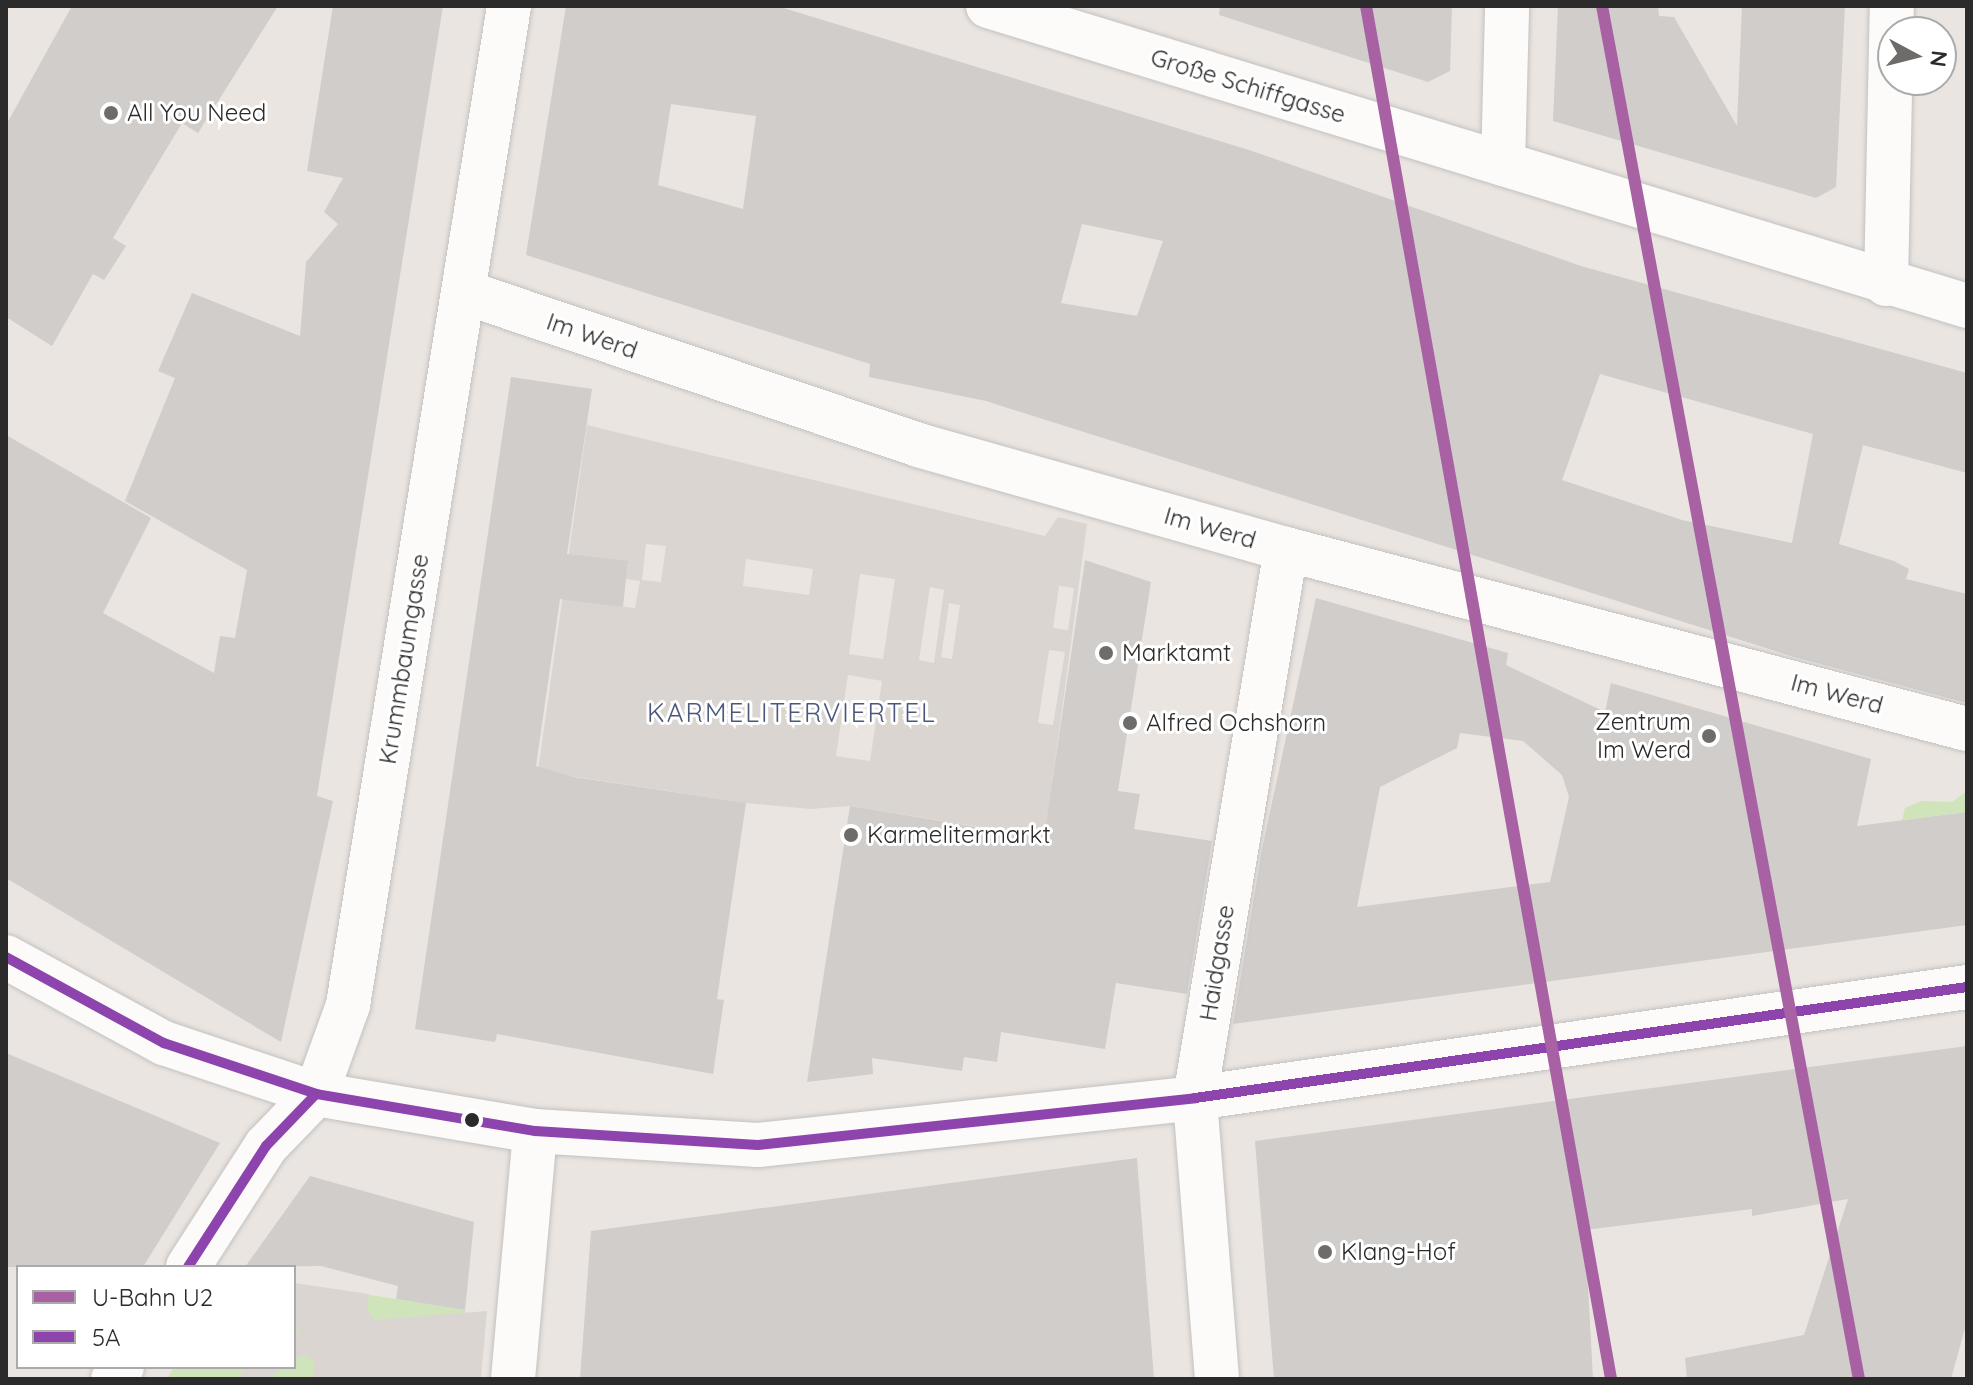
<!DOCTYPE html>
<meta charset="utf-8">
<style>
body{margin:0}
#map{position:relative;width:1973px;height:1385px;overflow:hidden;background:#eae5e0;font-family:Quicksand,sans-serif}
div>[style]{position:absolute}
[style*='--x']{left:calc(var(--x)*1px);top:calc(var(--y)*1px);width:calc(var(--w)*1px);rotate:calc(var(--a)*1deg)}
.green>*{inset:0;background:#cfe4ba}
.plaza>*{inset:0;background:#dad5d0}
.building>*{inset:0;background:#d0cdca}
.roads{filter:drop-shadow(0 0 2px #c3c1c1) drop-shadow(0 0 2px #c3c1c1)}
.minor>*{height:44px;margin:-22px;padding:0 22px;transform-origin:22px;border-radius:22px;background:#fcfbfa}
.bus-1>*{height:10px;margin:-5px;padding:0 5px;transform-origin:5px;border-radius:5px;background:#8e44ad}
.metro-1>*{height:12px;margin:-6px;padding:0 6px;transform-origin:6px;border-radius:6px;background:#a862a4}
.dots>*{width:22px;height:22px;translate:-50% -50%;box-sizing:border-box;border:4px solid #fff;border-radius:50%}
span{translate:-50% -50%;white-space:nowrap;text-align:center;line-height:1.15;-webkit-text-stroke:6px #fff;paint-order:stroke}
.street-label{font-size:24px;color:#2b2b2b}
.poi-label{font-size:24px;color:#2b2b2b}
.left{translate:0 -50%;text-align:left}
.right{translate:-100% -50%;text-align:right}
.neighbourhood-label{font-size:26px;color:#4b587b;letter-spacing:2px}
.frame{position:absolute;inset:0;border:8px solid #2b2b2b;pointer-events:none}
.legend{position:absolute;left:16px;top:1265px;width:280px;height:104px;box-sizing:border-box;background:#fff;border:2px solid #aaa;margin:0;padding:10px 14px;list-style:none;font-size:24px;color:#2b2b2b}
.legend li{display:flex;align-items:center;gap:16px;height:40px}
.legend b{width:40px;border:2px solid #aaa}
.north{position:absolute;left:1877px;top:16px;width:80px;height:80px;box-sizing:border-box;background:#fff;border:2px solid #aaa;border-radius:50%;rotate:97deg;font-size:22px;font-weight:700;line-height:32px;text-align:center;color:#2b2b2b}
.north::after{content:'';display:block;margin:auto;width:28px;height:36px;background:#6e6c6a;clip-path:polygon(50% 0,100% 100%,50% 72%,0 100%)}
</style>
<div id="map">
<div class="green">
<i style="clip-path:polygon(1967px 791px,1967px 812px,1902px 820px,1905px 808px,1921px 801px,1952px 802px)"></i>
<i style="clip-path:polygon(294px 1283px,465px 1310px,458px 1379px,167px 1379px,174px 1367px,294px 1367px)"></i>
</div>
<div class="plaza">
<i style="clip-path:polygon(evenodd,587px 425px,1045px 536px,1058px 517px,1087px 524px,1052px 784px,1055px 839px,850px 806px,810px 809px,746px 803px,538px 771px,587px 425px,646px 544px,666px 546px,661px 582px,642px 580px,646px 544px,587px 425px,746px 559px,813px 569px,809px 595px,743px 586px,746px 559px,587px 425px,628px 561px,626px 579px,640px 581px,635px 608px,609px 605px,628px 561px,587px 425px,860px 574px,895px 579px,883px 659px,849px 654px,860px 574px,587px 425px,1059px 586px,1074px 588px,1068px 630px,1053px 628px,1059px 586px,587px 425px,930px 587px,944px 590px,934px 663px,919px 660px,930px 587px,587px 425px,949px 603px,960px 605px,952px 659px,941px 657px,949px 603px,587px 425px,1049px 650px,1065px 652px,1053px 725px,1038px 723px,1049px 650px,587px 425px,848px 675px,882px 681px,870px 761px,836px 756px,848px 675px)"></i>
<i style="clip-path:polygon(294px 1283px,369px 1294px,367px 1309px,374px 1320px,487px 1311px,481px 1379px,312px 1379px,315px 1362px,304px 1355px,294px 1360px,294px 1334px,302px 1330px,294px 1330px)"></i>
<i style="clip-path:polygon(247px 1367px,281px 1367px,271px 1379px,236px 1379px)"></i>
</div>
<div class="building">
<i style="clip-path:polygon(72px 6px,278px 6px,198px 133px,182px 123px,113px 238px,126px 246px,104px 280px,93px 274px,52px 346px,6px 317px,6px 125px)"></i>
<i style="clip-path:polygon(333px 6px,443px 6px,317px 796px,333px 801px,281px 1042px,6px 878px,6px 435px,151px 518px,103px 613px,214px 673px,220px 636px,235px 638px,247px 570px,125px 501px,175px 378px,158px 371px,192px 293px,300px 336px,306px 262px,338px 224px,324px 212px,343px 178px,307px 171px)"></i>
<i style="clip-path:polygon(evenodd,566px 6px,777px 6px,1249px 150px,1581px 266px,1967px 373px,1967px 473px,1863px 445px,1839px 544px,1894px 561px,1909px 569px,1906px 579px,1967px 594px,1967px 703px,1794px 657px,986px 401px,869px 377px,870px 364px,526px 255px,566px 6px,671px 104px,756px 116px,743px 209px,658px 185px,671px 104px,566px 6px,1082px 224px,1163px 241px,1137px 316px,1061px 303px,1082px 224px,566px 6px,1600px 374px,1813px 434px,1792px 543px,1682px 520px,1562px 480px,1600px 374px)"></i>
<i style="clip-path:polygon(1220px 6px,1452px 6px,1450px 71px,1428px 82px,1219px 15px)"></i>
<i style="clip-path:polygon(1558px 6px,1658px 6px,1659px 16px,1674px 17px,1737px 126px,1742px 6px,1845px 6px,1836px 187px,1816px 198px,1553px 121px)"></i>
<i style="clip-path:polygon(511px 377px,592px 389px,567px 554px,628px 561px,623px 607px,560px 599px,536px 766px,574px 777px,746px 803px,717px 999px,724px 1000px,713px 1074px,497px 1034px,495px 1042px,415px 1029px)"></i>
<i style="clip-path:polygon(1085px 560px,1151px 582px,1118px 791px,1140px 794px,1134px 829px,1212px 841px,1187px 994px,1116px 983px,1105px 1049px,1001px 1032px,997px 1062px,964px 1057px,962px 1071px,872px 1058px,873px 1074px,807px 1082px,850px 806px,1044px 838px)"></i>
<i style="clip-path:polygon(evenodd,1316px 598px,1508px 653px,1506px 665px,1605px 712px,1611px 683px,1871px 759px,1857px 826px,1967px 812px,1967px 925px,1233px 1024px,1262px 849px,1316px 598px,1460px 733px,1523px 741px,1562px 775px,1569px 797px,1550px 882px,1357px 907px,1380px 787px,1457px 748px,1460px 733px)"></i>
<i style="clip-path:polygon(1967px 1046px,1967px 1321px,1951px 1379px,1687px 1379px,1685px 1358px,1804px 1335px,1848px 1199px,1752px 1216px,1752px 1209px,1585px 1230px,1593px 1379px,1274px 1379px,1255px 1141px)"></i>
<i style="clip-path:polygon(6px 1053px,220px 1143px,143px 1267px,6px 1267px)"></i>
<i style="clip-path:polygon(1137px 1158px,1154px 1379px,580px 1379px,591px 1231px)"></i>
<i style="clip-path:polygon(310px 1176px,474px 1222px,465px 1310px,396px 1299px,398px 1286px,321px 1266px,245px 1267px)"></i>
</div>
<div class="roads">
<div class="minor">
<i style="--x:988;--y:6;--w:1024;--a:17.04"></i>
<i style="--x:1503;--y:164;--w:158;--a:-88.5"></i>
<i style="--x:1886;--y:284;--w:278;--a:-88.8"></i>
<i style="--x:464;--y:292;--w:479;--a:18.6"></i>
<i style="--x:918;--y:445;--w:382;--a:15.8"></i>
<i style="--x:1286;--y:549;--w:704;--a:14.81"></i>
<i style="--x:6;--y:957;--w:180;--a:28.6"></i>
<i style="--x:164;--y:1043;--w:160;--a:18.5"></i>
<i style="--x:316;--y:1094;--w:222;--a:9.6"></i>
<i style="--x:535;--y:1131;--w:223;--a:3.6"></i>
<i style="--x:758;--y:1145;--w:440;--a:-6.1"></i>
<i style="--x:1195;--y:1098;--w:780;--a:-8.18"></i>
<i style="--x:188;--y:1267;--w:144;--a:-57.2"></i>
<i style="--x:266;--y:1146;--w:72;--a:-46.1"></i>
<i style="--x:316;--y:1094;--w:95;--a:-70.2"></i>
<i style="--x:348;--y:1005;--w:1012;--a:-80.84"></i>
<i style="--x:113;--y:1379;--w:15;--a:-53"></i>
<i style="--x:513;--y:1379;--w:249;--a:-84.9"></i>
<i style="--x:1217;--y:1379;--w:282;--a:-94.5"></i>
<i style="--x:1195;--y:1098;--w:556;--a:-80.59"></i>
</div>
</div>
<div class="bus-1">
<i style="--x:6;--y:957;--w:180;--a:28.6"></i>
<i style="--x:164;--y:1043;--w:160;--a:18.5"></i>
<i style="--x:316;--y:1094;--w:222;--a:9.6"></i>
<i style="--x:535;--y:1131;--w:223;--a:3.6"></i>
<i style="--x:758;--y:1145;--w:440;--a:-6.1"></i>
<i style="--x:1195;--y:1098;--w:780;--a:-8.18"></i>
<i style="--x:188;--y:1267;--w:144;--a:-57.2"></i>
<i style="--x:266;--y:1146;--w:72;--a:-46.1"></i>
</div>
<div class="metro-1">
<i style="--x:1366;--y:6;--w:1395;--a:79.88"></i>
<i style="--x:1602;--y:6;--w:1397;--a:79.4"></i>
</div>
<div class="dots">
<i style="left:111px;top:113px;background:#6e6c6a"></i>
<i style="left:1106px;top:653px;background:#6e6c6a"></i>
<i style="left:1130px;top:723px;background:#6e6c6a"></i>
<i style="left:1709px;top:736px;background:#6e6c6a"></i>
<i style="left:851px;top:835px;background:#6e6c6a"></i>
<i style="left:472px;top:1120px;background:#2b2b2b"></i>
<i style="left:1325px;top:1252px;background:#6e6c6a"></i>
</div>
<div class="street-label">
<span style="left:1248px;top:86px;rotate:17deg">Große Schiffgasse</span>
<span style="left:592px;top:336px;rotate:19deg">Im Werd</span>
<span style="left:1210px;top:528px;rotate:16deg">Im Werd</span>
<span style="left:404px;top:659px;rotate:-81deg">Krummbaumgasse</span>
<span style="left:1837px;top:694px;rotate:15deg">Im Werd</span>
<span style="left:1217px;top:963px;rotate:-81deg">Haidgasse</span>
</div>
<div class="poi-label">
<span class="left" style="left:127px;top:113px">All You Need</span>
<span class="left" style="left:1122px;top:653px">Marktamt</span>
<span class="right" style="left:1691px;top:736px">Zentrum<br>Im Werd</span>
<span class="left" style="left:1146px;top:723px">Alfred Ochshorn</span>
<span class="left" style="left:867px;top:835px">Karmelitermarkt</span>
<span class="left" style="left:1341px;top:1252px">Klang-Hof</span>
</div>
<div class="neighbourhood-label">
<span style="left:792px;top:713px">KARMELITERVIERTEL</span>
</div>
<div class="frame"></div>
<ul class="legend">
<li><b style="height:10px;background:#a862a4"></b>U-Bahn U2</li>
<li><b style="height:10px;background:#8e44ad"></b>5A</li>
</ul>
<div class="north">N</div>
</div>
